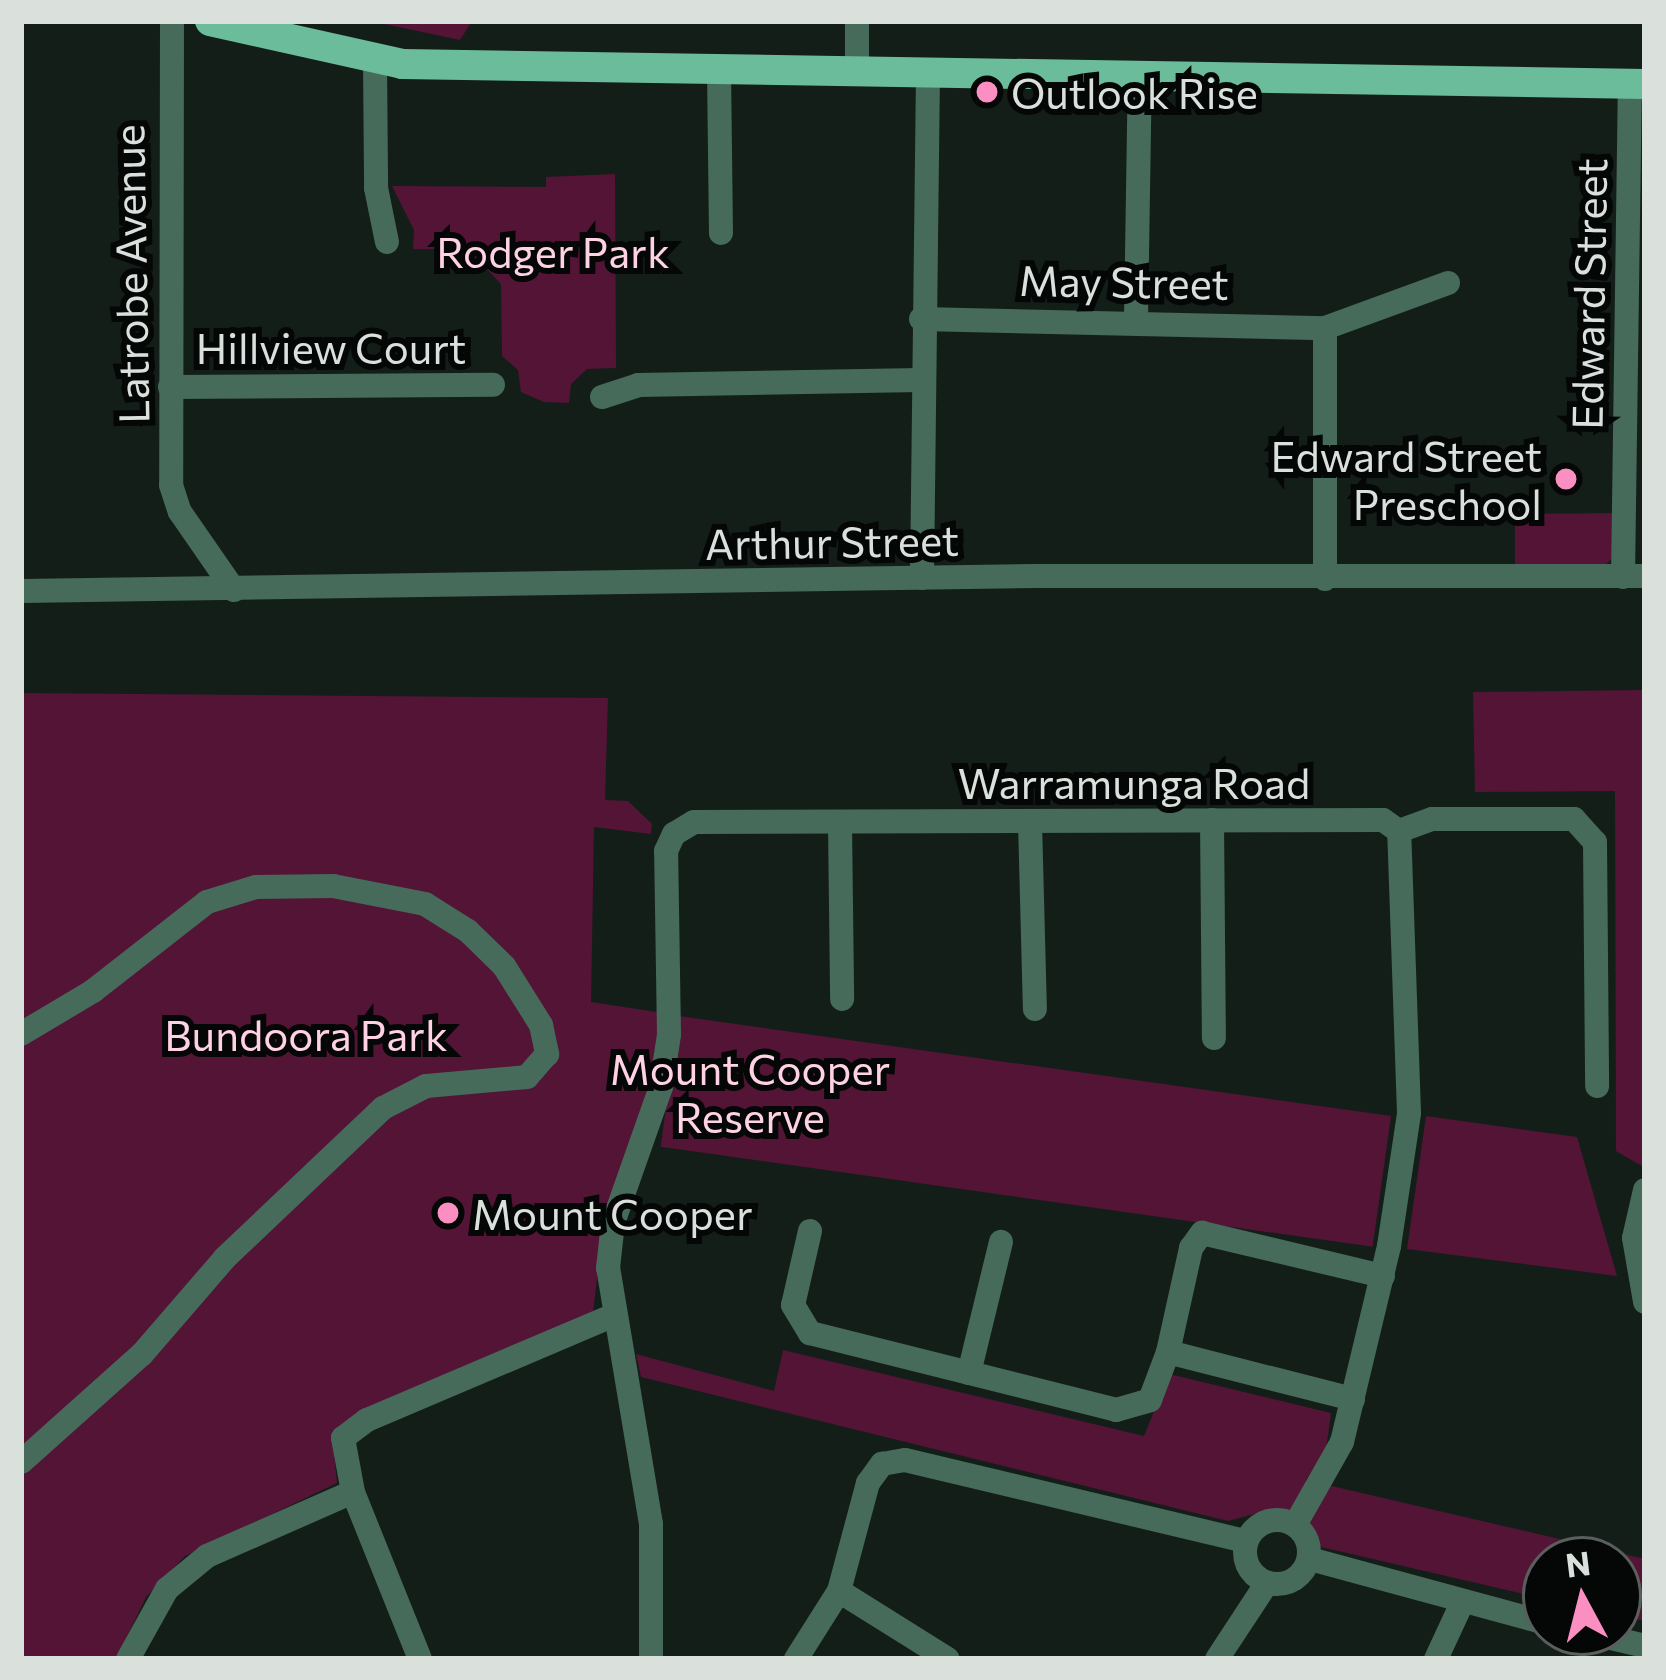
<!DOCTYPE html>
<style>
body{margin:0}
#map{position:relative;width:1666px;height:1680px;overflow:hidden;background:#141e19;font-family:Commissioner,sans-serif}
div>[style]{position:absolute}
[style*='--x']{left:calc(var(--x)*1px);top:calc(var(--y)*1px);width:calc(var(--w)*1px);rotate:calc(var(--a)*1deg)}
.green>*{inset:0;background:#531436;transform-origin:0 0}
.minor>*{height:24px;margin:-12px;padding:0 12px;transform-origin:12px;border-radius:12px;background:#466b5a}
.minor>.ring{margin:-12px;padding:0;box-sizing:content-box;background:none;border:24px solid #466b5a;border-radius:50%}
.major>*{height:30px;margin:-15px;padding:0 15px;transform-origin:15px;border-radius:15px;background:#6bbc9a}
.dots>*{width:33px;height:33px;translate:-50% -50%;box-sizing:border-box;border:6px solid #040706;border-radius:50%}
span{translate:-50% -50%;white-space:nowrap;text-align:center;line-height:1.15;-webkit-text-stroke:12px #040706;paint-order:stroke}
.poi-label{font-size:42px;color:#dae1dd}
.left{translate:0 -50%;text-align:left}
.right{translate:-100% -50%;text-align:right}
.park-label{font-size:42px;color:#ffd1e4}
.street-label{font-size:42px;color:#dae1dd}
.frame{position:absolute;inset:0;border:24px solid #dae1dd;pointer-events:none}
.north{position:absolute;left:1522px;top:1536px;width:120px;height:120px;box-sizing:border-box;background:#040706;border:3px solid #5a5e5c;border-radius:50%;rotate:353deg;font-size:33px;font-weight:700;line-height:48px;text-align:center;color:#dae1dd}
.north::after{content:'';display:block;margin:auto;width:42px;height:54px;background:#fc8fc2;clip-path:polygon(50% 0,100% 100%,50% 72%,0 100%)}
</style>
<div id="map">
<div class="green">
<i style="clip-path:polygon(370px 21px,472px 21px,460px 40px)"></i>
<i style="clip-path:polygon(615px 174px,616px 368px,587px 369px,571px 384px,569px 403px,544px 402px,521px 392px,518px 370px,502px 356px,501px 284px,468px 249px,413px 249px,414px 230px,392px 186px,546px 187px,546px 177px)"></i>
<i style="clip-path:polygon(1617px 513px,1613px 558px,1604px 566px,1515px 567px,1515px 514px)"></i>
<i style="clip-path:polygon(1645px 690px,1645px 1160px,1642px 1166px,1616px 1151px,1615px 791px,1475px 792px,1473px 692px)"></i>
<i style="clip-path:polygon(21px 693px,608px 698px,605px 800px,628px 801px,652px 824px,651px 834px,594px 827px,591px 1002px,663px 1013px,660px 1063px,598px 1270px,593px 1313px,332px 1431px,337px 1483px,185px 1556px,146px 1597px,116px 1659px,21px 1659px)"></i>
<i style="left:679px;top:1016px;width:719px;height:132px;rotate:8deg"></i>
<i style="clip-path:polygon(1426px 1116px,1577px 1137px,1617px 1276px,1407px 1249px)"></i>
<i style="clip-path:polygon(783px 1350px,1144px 1436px,1169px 1374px,1331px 1413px,1326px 1450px,1306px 1480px,1645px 1559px,1645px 1621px,1618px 1615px,1618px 1560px,1546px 1560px,1546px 1599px,1321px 1547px,1312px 1529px,1277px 1508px,1228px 1521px,641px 1377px,636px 1354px,774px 1391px)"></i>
</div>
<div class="minor">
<i style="--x:172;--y:21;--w:464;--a:90.1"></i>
<i style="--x:171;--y:485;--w:28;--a:72"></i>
<i style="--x:180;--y:512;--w:95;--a:55.3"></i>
<i style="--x:375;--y:61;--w:127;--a:89.5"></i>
<i style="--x:376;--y:188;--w:55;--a:78.5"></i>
<i style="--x:719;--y:70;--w:163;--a:89.3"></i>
<i style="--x:857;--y:72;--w:51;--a:-90"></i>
<i style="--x:921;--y:319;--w:404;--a:1.3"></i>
<i style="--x:1325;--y:328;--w:131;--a:-20.1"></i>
<i style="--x:1136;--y:319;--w:243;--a:-89.1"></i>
<i style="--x:1325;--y:328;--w:251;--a:90"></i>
<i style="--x:170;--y:387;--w:323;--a:-0.4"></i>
<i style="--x:602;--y:397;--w:38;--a:-18"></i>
<i style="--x:638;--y:385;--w:282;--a:-1"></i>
<i style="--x:1623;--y:577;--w:494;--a:-89.2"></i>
<i style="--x:922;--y:578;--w:505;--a:-89.32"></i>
<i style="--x:21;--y:591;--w:1015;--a:-0.85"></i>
<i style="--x:1036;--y:576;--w:609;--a:0"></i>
<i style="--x:1212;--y:820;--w:218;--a:89.5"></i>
<i style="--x:1030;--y:822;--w:187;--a:88.5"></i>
<i style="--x:840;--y:824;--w:175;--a:89.3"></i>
<i style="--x:21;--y:1034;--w:84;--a:-30.8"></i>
<i style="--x:93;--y:991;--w:145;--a:-38"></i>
<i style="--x:207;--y:902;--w:51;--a:-17"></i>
<i style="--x:256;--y:887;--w:77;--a:-0.7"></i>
<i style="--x:333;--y:886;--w:94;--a:11.1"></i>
<i style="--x:425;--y:904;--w:51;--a:32.1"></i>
<i style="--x:468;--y:931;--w:50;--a:44.2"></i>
<i style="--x:504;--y:966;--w:70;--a:57.9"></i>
<i style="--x:541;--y:1025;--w:30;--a:78"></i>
<i style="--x:547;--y:1054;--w:30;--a:131"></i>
<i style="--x:527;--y:1077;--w:101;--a:174.9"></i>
<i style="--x:426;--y:1086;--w:48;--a:152.9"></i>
<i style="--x:383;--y:1108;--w:218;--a:136.5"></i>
<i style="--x:225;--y:1258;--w:127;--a:130.8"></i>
<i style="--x:142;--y:1354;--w:162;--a:138.2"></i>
<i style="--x:1645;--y:1190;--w:49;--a:102.9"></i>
<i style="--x:1634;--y:1238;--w:65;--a:80.2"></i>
<i style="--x:810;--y:1231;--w:76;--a:102.9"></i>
<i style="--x:793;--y:1305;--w:33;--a:59"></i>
<i style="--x:810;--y:1333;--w:316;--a:14.1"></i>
<i style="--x:1116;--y:1410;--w:35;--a:-16"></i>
<i style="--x:1150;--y:1400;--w:51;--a:-69.4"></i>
<i style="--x:1168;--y:1352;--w:191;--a:14.3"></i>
<i style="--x:1168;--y:1352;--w:107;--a:-77.5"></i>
<i style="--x:1191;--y:1248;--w:19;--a:-54"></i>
<i style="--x:1202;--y:1233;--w:186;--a:13.4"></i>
<i style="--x:969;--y:1373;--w:135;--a:-76.3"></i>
<i class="ring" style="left:1245px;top:1520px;width:40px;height:40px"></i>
<i style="--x:1295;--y:1525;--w:95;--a:-60.5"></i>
<i style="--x:1342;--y:1442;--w:202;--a:-76.5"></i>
<i style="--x:1389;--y:1246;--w:134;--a:-81.4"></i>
<i style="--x:1409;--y:1113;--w:282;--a:-92"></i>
<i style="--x:1310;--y:1559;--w:245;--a:15.2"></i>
<i style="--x:839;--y:1591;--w:128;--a:32"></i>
<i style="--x:1585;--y:1632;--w:62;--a:13.1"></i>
<i style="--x:128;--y:1659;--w:80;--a:-60.9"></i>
<i style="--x:167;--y:1589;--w:52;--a:-39.5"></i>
<i style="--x:207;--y:1556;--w:159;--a:-23.7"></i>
<i style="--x:420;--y:1659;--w:180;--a:-111.9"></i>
<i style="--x:353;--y:1492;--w:55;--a:-100.5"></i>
<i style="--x:343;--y:1438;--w:30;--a:-37"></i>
<i style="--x:367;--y:1420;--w:268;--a:-23"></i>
<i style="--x:651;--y:1659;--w:135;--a:-90"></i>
<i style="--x:651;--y:1524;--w:260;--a:-99.5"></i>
<i style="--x:608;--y:1268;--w:45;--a:-83.7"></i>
<i style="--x:613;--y:1223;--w:144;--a:-70.6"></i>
<i style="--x:661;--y:1087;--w:53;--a:-81.3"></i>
<i style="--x:669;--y:1035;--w:184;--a:-90.9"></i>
<i style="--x:666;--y:851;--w:19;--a:-65"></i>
<i style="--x:674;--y:834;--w:23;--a:-31"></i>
<i style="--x:694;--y:822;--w:689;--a:-0.17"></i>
<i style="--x:1383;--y:820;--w:19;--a:35"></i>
<i style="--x:1399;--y:831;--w:35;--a:-20"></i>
<i style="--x:1432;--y:819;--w:142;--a:0"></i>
<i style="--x:1574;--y:819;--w:31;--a:48"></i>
<i style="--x:1595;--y:842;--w:244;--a:89.5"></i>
<i style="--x:796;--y:1659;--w:80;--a:-57.7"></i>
<i style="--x:839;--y:1591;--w:112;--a:-75"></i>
<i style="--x:868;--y:1483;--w:24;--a:-54"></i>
<i style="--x:882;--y:1464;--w:23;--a:-10"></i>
<i style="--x:905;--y:1460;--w:350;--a:13.4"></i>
<i style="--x:1217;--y:1659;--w:91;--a:-56.7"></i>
<i style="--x:1436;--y:1659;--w:62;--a:-65.1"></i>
</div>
<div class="major">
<i style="--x:210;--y:21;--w:197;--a:12.6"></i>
<i style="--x:402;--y:64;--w:1243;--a:0.92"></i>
</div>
<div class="dots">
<i style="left:987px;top:92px;background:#fc8fc2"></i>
<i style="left:1566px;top:479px;background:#fc8fc2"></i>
<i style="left:448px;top:1213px;background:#fc8fc2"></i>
</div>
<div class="poi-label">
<span class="left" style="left:1011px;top:92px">Outlook Rise</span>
<span class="right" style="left:1542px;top:479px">Edward Street<br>Preschool</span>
<span class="left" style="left:472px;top:1213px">Mount Cooper</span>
</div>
<div class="park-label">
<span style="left:553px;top:251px">Rodger Park</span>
<span style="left:306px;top:1034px">Bundoora Park</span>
<span style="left:750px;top:1092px">Mount Cooper<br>Reserve</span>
</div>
<div class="street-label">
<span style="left:130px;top:274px;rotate:-91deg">Latrobe Avenue</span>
<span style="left:1124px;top:281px;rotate:1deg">May Street</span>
<span style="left:1588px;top:294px;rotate:-89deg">Edward Street</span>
<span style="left:331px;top:347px">Hillview Court</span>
<span style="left:832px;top:541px;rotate:-1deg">Arthur Street</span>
<span style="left:1134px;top:782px">Warramunga Road</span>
</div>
<div class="frame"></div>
<div class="north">N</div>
</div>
